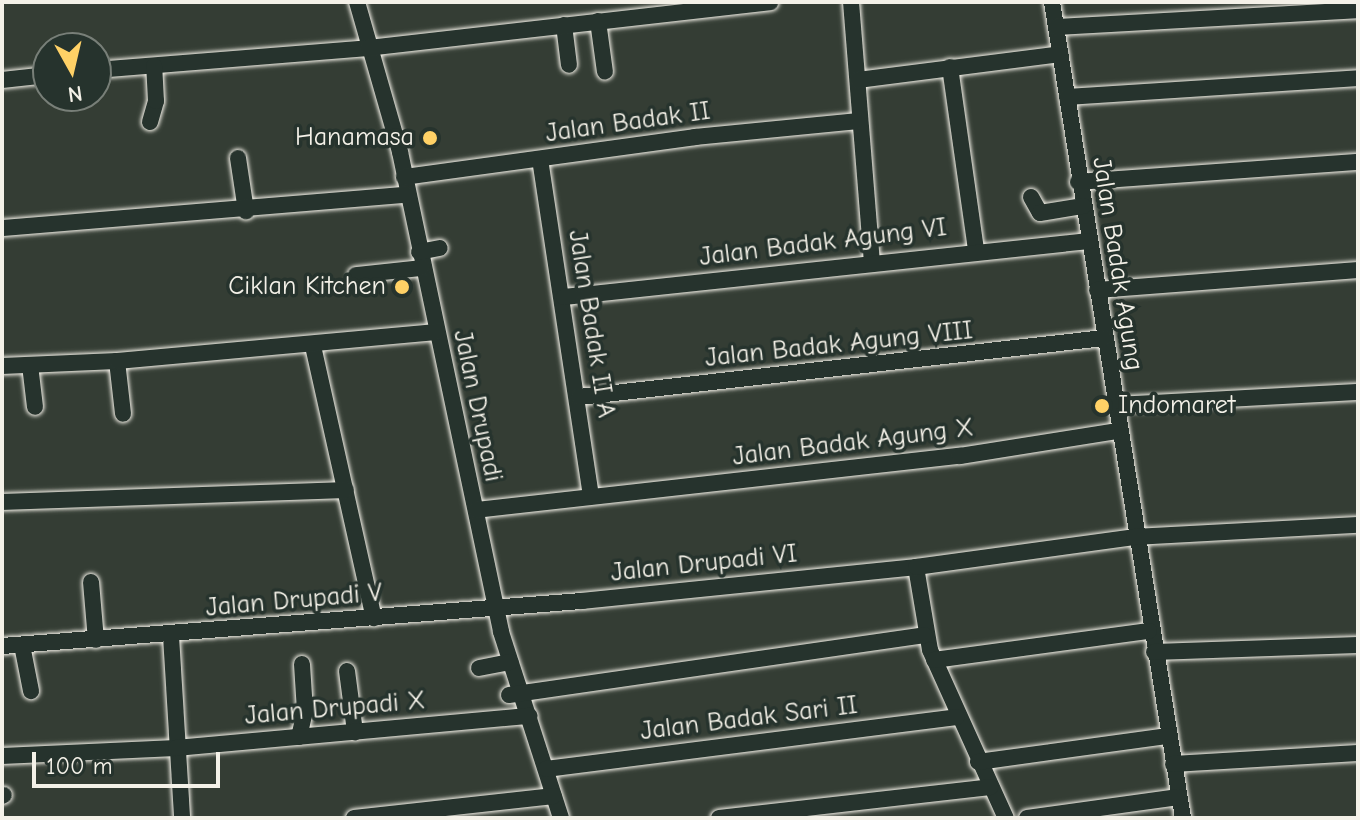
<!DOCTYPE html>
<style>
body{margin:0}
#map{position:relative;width:1360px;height:820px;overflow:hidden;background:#343d34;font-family:"Comic Neue",sans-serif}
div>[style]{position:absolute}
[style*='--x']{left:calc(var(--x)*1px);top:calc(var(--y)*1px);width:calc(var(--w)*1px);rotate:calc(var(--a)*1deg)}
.roads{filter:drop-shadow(0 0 2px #f4f1e8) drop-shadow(0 0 2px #f4f1e8)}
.minor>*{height:16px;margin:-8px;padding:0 8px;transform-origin:8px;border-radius:8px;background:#26332d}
.dots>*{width:22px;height:22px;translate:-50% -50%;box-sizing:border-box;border:4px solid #26332d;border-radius:50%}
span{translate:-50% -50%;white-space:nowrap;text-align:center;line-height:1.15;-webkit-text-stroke:7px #26332d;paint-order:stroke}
.street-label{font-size:26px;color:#f4f1e8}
.poi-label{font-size:26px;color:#f4f1e8}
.right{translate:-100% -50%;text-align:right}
.left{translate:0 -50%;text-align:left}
.frame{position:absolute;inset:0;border:4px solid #f4f1e8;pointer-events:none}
.north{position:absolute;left:32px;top:32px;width:80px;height:80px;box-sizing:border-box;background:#26332d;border:2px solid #787f78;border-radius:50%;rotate:172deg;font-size:22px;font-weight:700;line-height:32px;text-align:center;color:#f4f1e8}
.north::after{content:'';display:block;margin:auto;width:28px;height:36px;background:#ffd166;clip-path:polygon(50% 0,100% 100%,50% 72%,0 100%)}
.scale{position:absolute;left:32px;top:752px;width:188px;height:36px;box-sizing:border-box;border:4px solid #f4f1e8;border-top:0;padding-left:10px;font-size:24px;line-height:28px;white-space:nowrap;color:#f4f1e8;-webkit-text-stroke:6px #26332d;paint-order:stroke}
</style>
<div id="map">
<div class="roads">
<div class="minor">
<i style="--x:357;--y:2;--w:156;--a:74"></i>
<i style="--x:400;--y:152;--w:491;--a:78.1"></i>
<i style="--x:501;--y:632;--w:195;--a:72.1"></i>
<i style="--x:851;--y:2;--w:261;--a:85.4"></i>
<i style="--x:1052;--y:2;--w:826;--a:80.88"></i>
<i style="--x:598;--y:21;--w:51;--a:82.2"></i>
<i style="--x:564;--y:25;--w:40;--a:82.9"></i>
<i style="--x:1056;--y:27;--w:302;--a:-3.2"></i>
<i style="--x:950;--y:67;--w:185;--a:81.9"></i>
<i style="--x:96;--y:70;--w:273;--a:-4.6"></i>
<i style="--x:368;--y:48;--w:405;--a:-6.5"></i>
<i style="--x:2;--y:80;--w:46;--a:-6.2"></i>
<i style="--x:858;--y:80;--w:204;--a:-7.3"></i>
<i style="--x:1067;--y:97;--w:292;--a:-3.7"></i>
<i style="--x:150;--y:122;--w:22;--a:-74"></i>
<i style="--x:156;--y:101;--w:35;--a:-93"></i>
<i style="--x:238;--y:158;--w:54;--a:81.4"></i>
<i style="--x:540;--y:159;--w:341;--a:81.4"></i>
<i style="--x:404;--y:177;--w:294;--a:-7.8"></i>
<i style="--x:695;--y:137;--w:164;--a:-5.6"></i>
<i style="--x:1078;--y:182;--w:281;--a:-4.1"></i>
<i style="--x:1031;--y:197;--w:18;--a:61"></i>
<i style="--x:1040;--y:213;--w:44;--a:-9.2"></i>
<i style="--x:2;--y:228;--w:406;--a:-4.7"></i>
<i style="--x:419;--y:252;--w:21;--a:-11"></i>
<i style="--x:356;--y:275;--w:66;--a:-6.1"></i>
<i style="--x:1097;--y:290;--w:262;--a:-4.4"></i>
<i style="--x:564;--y:297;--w:528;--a:-6.09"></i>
<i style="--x:313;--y:346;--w:279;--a:77.4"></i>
<i style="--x:117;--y:361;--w:53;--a:83.5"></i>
<i style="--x:30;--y:365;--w:42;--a:83.2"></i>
<i style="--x:2;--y:366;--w:115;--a:-2.5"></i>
<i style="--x:117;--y:361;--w:321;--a:-5.2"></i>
<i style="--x:579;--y:397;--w:528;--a:-6.41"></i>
<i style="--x:1115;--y:405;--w:243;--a:-3.1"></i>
<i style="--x:2;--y:502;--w:344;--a:-2"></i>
<i style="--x:476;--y:510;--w:487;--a:-6.4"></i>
<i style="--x:960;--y:456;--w:160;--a:-9"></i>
<i style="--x:916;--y:567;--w:84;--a:80.4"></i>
<i style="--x:930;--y:650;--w:184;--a:65.7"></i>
<i style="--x:91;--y:582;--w:58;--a:85.1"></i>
<i style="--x:171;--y:636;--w:182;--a:86.5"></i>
<i style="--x:22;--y:645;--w:47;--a:78.9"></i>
<i style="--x:2;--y:646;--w:582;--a:-4.44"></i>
<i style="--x:582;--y:601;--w:336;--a:-5.8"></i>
<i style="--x:916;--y:567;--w:220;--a:-7.8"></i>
<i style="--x:1134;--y:537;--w:224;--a:-3.1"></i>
<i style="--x:1154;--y:652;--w:204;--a:-2"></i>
<i style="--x:934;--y:660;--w:217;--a:-7.7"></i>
<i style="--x:479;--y:668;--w:32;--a:-11"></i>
<i style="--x:347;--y:671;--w:62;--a:82.5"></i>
<i style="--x:509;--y:695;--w:420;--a:-8.2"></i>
<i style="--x:299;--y:737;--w:27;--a:-77"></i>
<i style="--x:305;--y:711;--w:47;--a:-93.7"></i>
<i style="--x:2;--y:756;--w:174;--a:-2.6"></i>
<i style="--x:176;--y:748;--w:355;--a:-5.2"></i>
<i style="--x:978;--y:762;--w:192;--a:-7.8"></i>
<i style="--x:1173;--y:764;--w:185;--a:-3.4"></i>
<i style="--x:546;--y:769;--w:414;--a:-7.2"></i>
<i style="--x:2;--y:796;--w:2;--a:-27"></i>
<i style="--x:354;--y:818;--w:201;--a:-6.3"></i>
<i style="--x:719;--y:818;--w:273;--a:-6.5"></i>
<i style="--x:1027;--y:818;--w:153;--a:-7.9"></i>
</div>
</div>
<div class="dots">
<i style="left:430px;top:138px;background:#ffd166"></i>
<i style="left:402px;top:287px;background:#ffd166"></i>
<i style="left:1102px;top:406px;background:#ffd166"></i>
</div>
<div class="street-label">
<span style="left:628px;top:123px;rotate:-8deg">Jalan Badak II</span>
<span style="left:823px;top:243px;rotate:-7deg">Jalan Badak Agung VI</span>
<span style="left:1117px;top:264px;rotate:81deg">Jalan Badak Agung</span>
<span style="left:591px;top:324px;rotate:81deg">Jalan Badak II A</span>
<span style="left:839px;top:345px;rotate:-6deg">Jalan Badak Agung VIII</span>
<span style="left:477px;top:406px;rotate:78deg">Jalan Drupadi</span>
<span style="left:853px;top:443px;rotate:-7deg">Jalan Badak Agung X</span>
<span style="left:704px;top:564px;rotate:-6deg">Jalan Drupadi VI</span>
<span style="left:294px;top:601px;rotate:-5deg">Jalan Drupadi V</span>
<span style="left:335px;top:709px;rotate:-5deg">Jalan Drupadi X</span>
<span style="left:749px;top:719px;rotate:-7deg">Jalan Badak Sari II</span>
</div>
<div class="poi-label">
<span class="right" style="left:414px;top:138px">Hanamasa</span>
<span class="right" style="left:386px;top:287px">Ciklan Kitchen</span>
<span class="left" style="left:1118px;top:406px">Indomaret</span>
</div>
<div class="frame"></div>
<div class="north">N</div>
<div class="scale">100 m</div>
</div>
